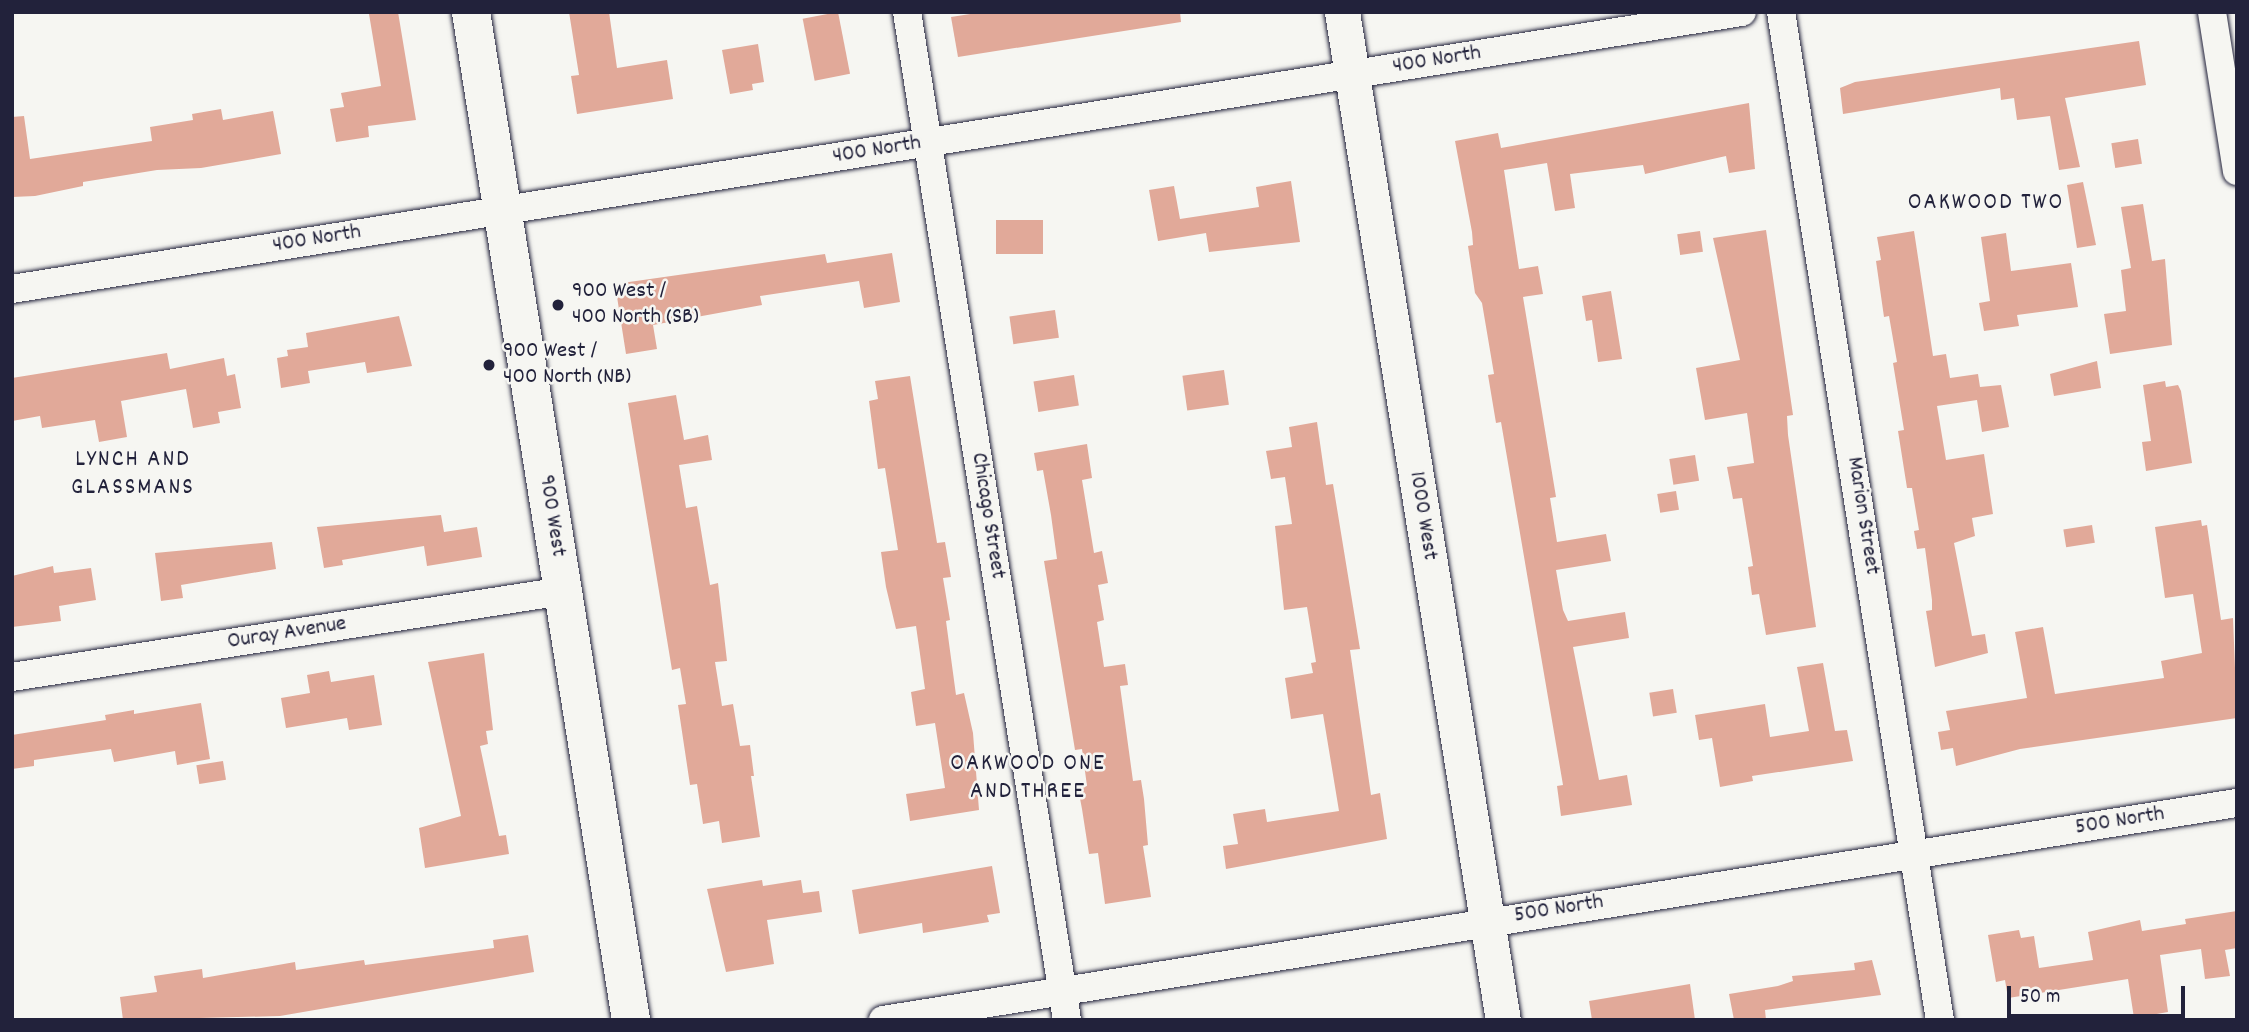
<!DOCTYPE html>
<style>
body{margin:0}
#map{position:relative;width:2249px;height:1032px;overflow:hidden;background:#f6f6f2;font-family:Dekko,sans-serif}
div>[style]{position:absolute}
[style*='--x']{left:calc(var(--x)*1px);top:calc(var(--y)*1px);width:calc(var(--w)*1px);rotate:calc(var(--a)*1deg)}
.building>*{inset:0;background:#e1a999;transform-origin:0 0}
.roads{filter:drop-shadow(0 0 2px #22223b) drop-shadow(0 0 2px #22223b)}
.minor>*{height:28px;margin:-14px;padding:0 14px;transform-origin:14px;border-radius:14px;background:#f6f6f2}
.tertiary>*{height:35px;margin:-17.5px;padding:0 17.5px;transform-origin:17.5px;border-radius:17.5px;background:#f6f6f2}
.secondary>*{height:38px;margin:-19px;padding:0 19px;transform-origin:19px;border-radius:19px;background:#f6f6f2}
.dots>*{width:19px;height:19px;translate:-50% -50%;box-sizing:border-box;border:4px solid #f6f6f2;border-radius:50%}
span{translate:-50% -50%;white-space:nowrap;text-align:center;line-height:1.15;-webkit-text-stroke:5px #f6f6f2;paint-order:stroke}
.street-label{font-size:23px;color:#22223b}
.poi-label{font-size:23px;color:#22223b}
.left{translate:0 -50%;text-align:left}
.neighbourhood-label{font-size:24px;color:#22223b;letter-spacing:2px}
.frame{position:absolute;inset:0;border:14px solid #22223b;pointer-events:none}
.scale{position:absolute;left:2007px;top:986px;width:178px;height:32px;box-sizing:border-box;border:4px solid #22223b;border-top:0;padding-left:9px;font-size:21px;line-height:24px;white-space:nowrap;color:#22223b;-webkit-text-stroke:5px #f6f6f2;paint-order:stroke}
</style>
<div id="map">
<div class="building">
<i style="clip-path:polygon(398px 12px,416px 120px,368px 126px,369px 137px,336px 142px,330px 109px,344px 107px,341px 93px,381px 86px,369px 14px)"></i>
<i style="clip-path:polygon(569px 12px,609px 12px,617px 68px,667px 60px,673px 99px,577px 114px,571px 76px,579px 75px)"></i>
<i style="left:838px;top:12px;width:63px;height:36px;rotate:79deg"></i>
<i style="clip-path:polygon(983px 12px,1180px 12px,1181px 22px,958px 57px,951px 17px)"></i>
<i style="clip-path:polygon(2139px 41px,2146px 85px,2065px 98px,2080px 167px,2059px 170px,2050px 116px,2017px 120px,2014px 98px,2001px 100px,2000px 88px,1843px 114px,1840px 88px,1855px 82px)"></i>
<i style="clip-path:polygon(758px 44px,764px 82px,752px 84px,753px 90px,730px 94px,722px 50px)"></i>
<i style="clip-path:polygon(1749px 103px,1755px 169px,1729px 173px,1726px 156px,1645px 174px,1643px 165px,1570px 174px,1575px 208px,1555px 211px,1547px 163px,1504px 170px,1519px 269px,1538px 266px,1543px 294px,1523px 297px,1556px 497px,1550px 498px,1557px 542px,1606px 534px,1611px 561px,1556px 570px,1563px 610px,1568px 621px,1625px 612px,1629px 638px,1573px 647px,1599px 780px,1627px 775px,1632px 805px,1561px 816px,1557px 786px,1563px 785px,1501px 422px,1496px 423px,1488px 375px,1494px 374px,1482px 303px,1475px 293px,1468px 246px,1473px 245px,1472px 232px,1455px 141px,1498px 133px,1501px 148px)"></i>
<i style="clip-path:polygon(221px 109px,223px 120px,273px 111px,281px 154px,201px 168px,157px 170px,83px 182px,83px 186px,35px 196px,12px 197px,12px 117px,24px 116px,30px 159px,152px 141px,150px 127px,193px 120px,192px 114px)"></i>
<i style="left:2138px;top:139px;width:25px;height:27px;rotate:81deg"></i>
<i style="clip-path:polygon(1291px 181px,1300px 242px,1209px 252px,1206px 233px,1158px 241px,1149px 190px,1174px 186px,1180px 219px,1259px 207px,1256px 187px)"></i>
<i style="clip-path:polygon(2083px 182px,2096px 245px,2077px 248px,2067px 185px)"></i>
<i style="clip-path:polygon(2143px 204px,2152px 261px,2165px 259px,2172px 345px,2110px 354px,2104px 314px,2126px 311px,2121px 270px,2131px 268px,2121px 207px)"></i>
<i style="left:1043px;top:220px;width:34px;height:47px;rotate:90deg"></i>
<i style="clip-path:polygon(1766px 230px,1793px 415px,1787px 416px,1788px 435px,1816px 627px,1766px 635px,1759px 594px,1752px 595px,1748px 567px,1753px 566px,1742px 498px,1733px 499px,1727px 467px,1754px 463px,1747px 413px,1705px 420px,1696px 368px,1740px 360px,1713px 238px)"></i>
<i style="left:1700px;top:231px;width:21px;height:23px;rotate:82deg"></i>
<i style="clip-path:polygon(1914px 231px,1933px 356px,1946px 354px,1950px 378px,1978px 374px,1980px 387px,2001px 385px,2009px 427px,1982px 432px,1977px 400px,1937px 406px,1946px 460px,1984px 454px,1993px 514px,1972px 518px,1975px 536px,1954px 543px,1972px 636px,1985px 634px,1988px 653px,1935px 667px,1926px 611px,1932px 610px,1932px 600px,1925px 548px,1917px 549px,1914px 531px,1919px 530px,1912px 488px,1907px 488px,1898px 431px,1904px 430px,1893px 363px,1897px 362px,1889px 316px,1884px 317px,1876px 261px,1881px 260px,1877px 237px)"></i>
<i style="clip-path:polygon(2006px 233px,2011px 271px,2071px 263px,2078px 307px,2017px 315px,2019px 326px,1984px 331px,1979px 303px,1990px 301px,1981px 237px)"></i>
<i style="clip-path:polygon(892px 253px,900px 302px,864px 308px,859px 281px,760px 296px,762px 305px,653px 325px,657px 349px,626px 354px,615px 284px,825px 254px,827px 263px)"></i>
<i style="clip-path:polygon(1611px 291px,1622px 359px,1598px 362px,1592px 320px,1586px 321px,1582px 296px)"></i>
<i style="left:1055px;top:310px;width:28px;height:46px;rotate:82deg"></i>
<i style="clip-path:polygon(399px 316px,412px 366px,367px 373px,365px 362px,308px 371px,310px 383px,281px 388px,277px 358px,288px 356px,287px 350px,308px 347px,306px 333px)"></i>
<i style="clip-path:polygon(167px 353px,170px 369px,224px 358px,227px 376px,235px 374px,241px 408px,218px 412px,220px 423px,193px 428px,186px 389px,121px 401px,127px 437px,99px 442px,95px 420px,42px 428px,40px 416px,12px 421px,12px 378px)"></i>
<i style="clip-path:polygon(2097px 361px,2101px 388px,2054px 396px,2050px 374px)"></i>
<i style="left:1224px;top:370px;width:35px;height:42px;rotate:82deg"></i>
<i style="left:1074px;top:375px;width:31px;height:41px;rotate:81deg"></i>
<i style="clip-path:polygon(910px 376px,937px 543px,945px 542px,951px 577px,943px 578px,950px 620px,946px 621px,956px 695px,964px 693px,973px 733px,979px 810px,910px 821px,906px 794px,945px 788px,935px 723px,916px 726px,911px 692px,925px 689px,916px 626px,896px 629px,886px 587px,881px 552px,898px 550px,885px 468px,878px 469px,869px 401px,878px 399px,875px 381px)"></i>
<i style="clip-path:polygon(2165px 381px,2166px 387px,2178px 385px,2181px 391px,2192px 463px,2146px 471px,2142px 442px,2151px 441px,2143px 385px)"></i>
<i style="clip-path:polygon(676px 395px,684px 440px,708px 435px,712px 460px,679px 465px,686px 508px,697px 506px,710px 585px,718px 583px,727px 661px,715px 662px,722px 706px,733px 704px,740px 746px,750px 745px,754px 776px,751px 776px,760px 837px,722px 843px,719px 821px,703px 824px,697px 784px,690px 785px,678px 705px,686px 704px,680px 668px,672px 670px,628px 403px)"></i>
<i style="clip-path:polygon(1317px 422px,1326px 485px,1333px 484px,1360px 649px,1350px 650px,1371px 795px,1380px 793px,1387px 839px,1226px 869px,1223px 846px,1238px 844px,1233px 814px,1265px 809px,1267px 822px,1339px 811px,1323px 714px,1291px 719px,1285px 678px,1313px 673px,1311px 663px,1316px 662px,1307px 607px,1284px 610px,1275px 526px,1292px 524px,1285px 477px,1271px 479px,1266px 451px,1292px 447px,1289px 427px)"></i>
<i style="clip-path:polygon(1087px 444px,1092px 478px,1082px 480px,1094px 553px,1102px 551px,1108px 583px,1098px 585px,1104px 620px,1097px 622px,1104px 667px,1125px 664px,1128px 685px,1120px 686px,1133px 781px,1141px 780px,1144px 799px,1148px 845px,1143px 846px,1151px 897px,1105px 904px,1098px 853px,1089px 854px,1082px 809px,1078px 788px,1087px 786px,1082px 749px,1075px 750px,1044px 561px,1057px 559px,1051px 515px,1043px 470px,1037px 471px,1034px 453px)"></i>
<i style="left:1695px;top:455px;width:26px;height:26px;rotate:81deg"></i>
<i style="left:1676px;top:491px;width:19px;height:19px;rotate:81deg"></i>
<i style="clip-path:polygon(441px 515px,444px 532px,477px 527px,482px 557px,427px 566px,424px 546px,342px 560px,343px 565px,324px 568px,317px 527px)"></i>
<i style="clip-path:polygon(2201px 520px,2202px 526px,2207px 525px,2221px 620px,2233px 618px,2237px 718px,2020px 749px,1956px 766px,1953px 748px,1941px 750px,1938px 732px,1950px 730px,1946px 711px,2027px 698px,2015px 632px,2043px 627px,2055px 694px,2164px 678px,2161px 661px,2202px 653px,2193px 594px,2165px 598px,2155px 527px)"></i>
<i style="left:2092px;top:525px;width:18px;height:29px;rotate:81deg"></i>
<i style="clip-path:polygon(272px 542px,276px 569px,181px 585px,183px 598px,161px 601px,155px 553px)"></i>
<i style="clip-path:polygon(53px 566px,54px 573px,91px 568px,96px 600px,59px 606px,61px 621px,12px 627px,12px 576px)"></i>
<i style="clip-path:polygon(484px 653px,493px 730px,486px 731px,488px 744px,480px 746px,499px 836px,506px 835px,509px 854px,425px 868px,419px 828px,461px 816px,428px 662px)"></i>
<i style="clip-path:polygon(1823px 663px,1835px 731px,1847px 730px,1853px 761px,1752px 776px,1753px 781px,1720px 787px,1712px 738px,1699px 740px,1695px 715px,1765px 704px,1770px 737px,1809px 731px,1797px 667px)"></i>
<i style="clip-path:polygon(329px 671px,331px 682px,374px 675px,382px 725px,349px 730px,347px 718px,286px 728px,281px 698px,310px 693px,307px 675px)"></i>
<i style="left:1673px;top:689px;width:24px;height:24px;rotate:81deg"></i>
<i style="clip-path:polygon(201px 703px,210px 759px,177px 765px,175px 751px,114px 762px,111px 749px,34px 760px,34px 766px,12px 769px,12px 735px,106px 720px,105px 715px,134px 710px,134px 714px)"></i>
<i style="left:223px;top:761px;width:19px;height:27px;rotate:81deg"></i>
<i style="clip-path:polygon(992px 866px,1000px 913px,987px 915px,989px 922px,923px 933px,922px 923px,859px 934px,852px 890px)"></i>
<i style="clip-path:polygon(762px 880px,763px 886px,801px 880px,803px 893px,819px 891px,822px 912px,767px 920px,774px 964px,726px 972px,707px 889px)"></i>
<i style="clip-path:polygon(2237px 911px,2237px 948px,2225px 950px,2230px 976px,2205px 979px,2201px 949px,2160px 955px,2168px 1012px,2134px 1018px,2128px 979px,2008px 998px,2005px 980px,1996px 982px,1988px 935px,2019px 930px,2021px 938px,2034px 936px,2039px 968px,2093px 960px,2088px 932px,2140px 920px,2142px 931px,2186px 924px,2185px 919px)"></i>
<i style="clip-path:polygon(528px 935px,534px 972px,280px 1016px,123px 1020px,120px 997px,157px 992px,154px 976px,202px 969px,203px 978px,295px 962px,296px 970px,364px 960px,365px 965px,494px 948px,493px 940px)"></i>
<i style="clip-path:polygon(1872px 960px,1881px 995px,1765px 1010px,1766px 1020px,1734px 1020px,1729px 994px,1778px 986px,1793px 981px,1792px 976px,1855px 970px,1854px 963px)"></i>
<i style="clip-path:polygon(1690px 984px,1695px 1020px,1592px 1020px,1589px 1001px)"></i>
</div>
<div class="roads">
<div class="minor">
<i style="--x:907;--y:12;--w:1021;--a:80.98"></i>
<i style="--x:1781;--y:12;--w:1020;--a:81.04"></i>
<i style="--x:2212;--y:12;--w:161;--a:81.1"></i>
<i style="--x:12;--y:289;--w:1752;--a:-9.1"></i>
<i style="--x:12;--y:677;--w:558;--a:-8.87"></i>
<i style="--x:883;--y:1020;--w:1371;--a:-9.11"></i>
</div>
<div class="tertiary">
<i style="--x:1342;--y:12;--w:1021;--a:80.93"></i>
</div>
<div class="secondary">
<i style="--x:471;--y:12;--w:1021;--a:80.98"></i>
</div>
</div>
<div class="dots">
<i style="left:558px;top:305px;background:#22223b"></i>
<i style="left:489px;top:365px;background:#22223b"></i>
</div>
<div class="street-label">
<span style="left:1437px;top:61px;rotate:-9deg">400 North</span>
<span style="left:877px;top:151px;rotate:-9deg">400 North</span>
<span style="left:317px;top:240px;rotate:-9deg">400 North</span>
<span style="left:551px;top:516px;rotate:81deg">900 West</span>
<span style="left:987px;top:516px;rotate:81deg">Chicago Street</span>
<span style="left:1422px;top:516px;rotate:81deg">1000 West</span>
<span style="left:1862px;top:516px;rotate:81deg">Marion Street</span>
<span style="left:287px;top:634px;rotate:-9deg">Ouray Avenue</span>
<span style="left:2120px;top:822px;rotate:-9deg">500 North</span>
<span style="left:1559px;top:910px;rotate:-9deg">500 North</span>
</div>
<div class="poi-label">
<span class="left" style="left:572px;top:305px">900 West /<br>400 North (SB)</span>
<span class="left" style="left:503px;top:365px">900 West /<br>400 North (NB)</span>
</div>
<div class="neighbourhood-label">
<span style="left:1986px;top:204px">OAKWOOD TWO</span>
<span style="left:133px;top:475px">LYNCH AND<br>GLASSMANS</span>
<span style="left:1028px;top:779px">OAKWOOD ONE<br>AND THREE</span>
</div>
<div class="frame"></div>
<div class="scale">50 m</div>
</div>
